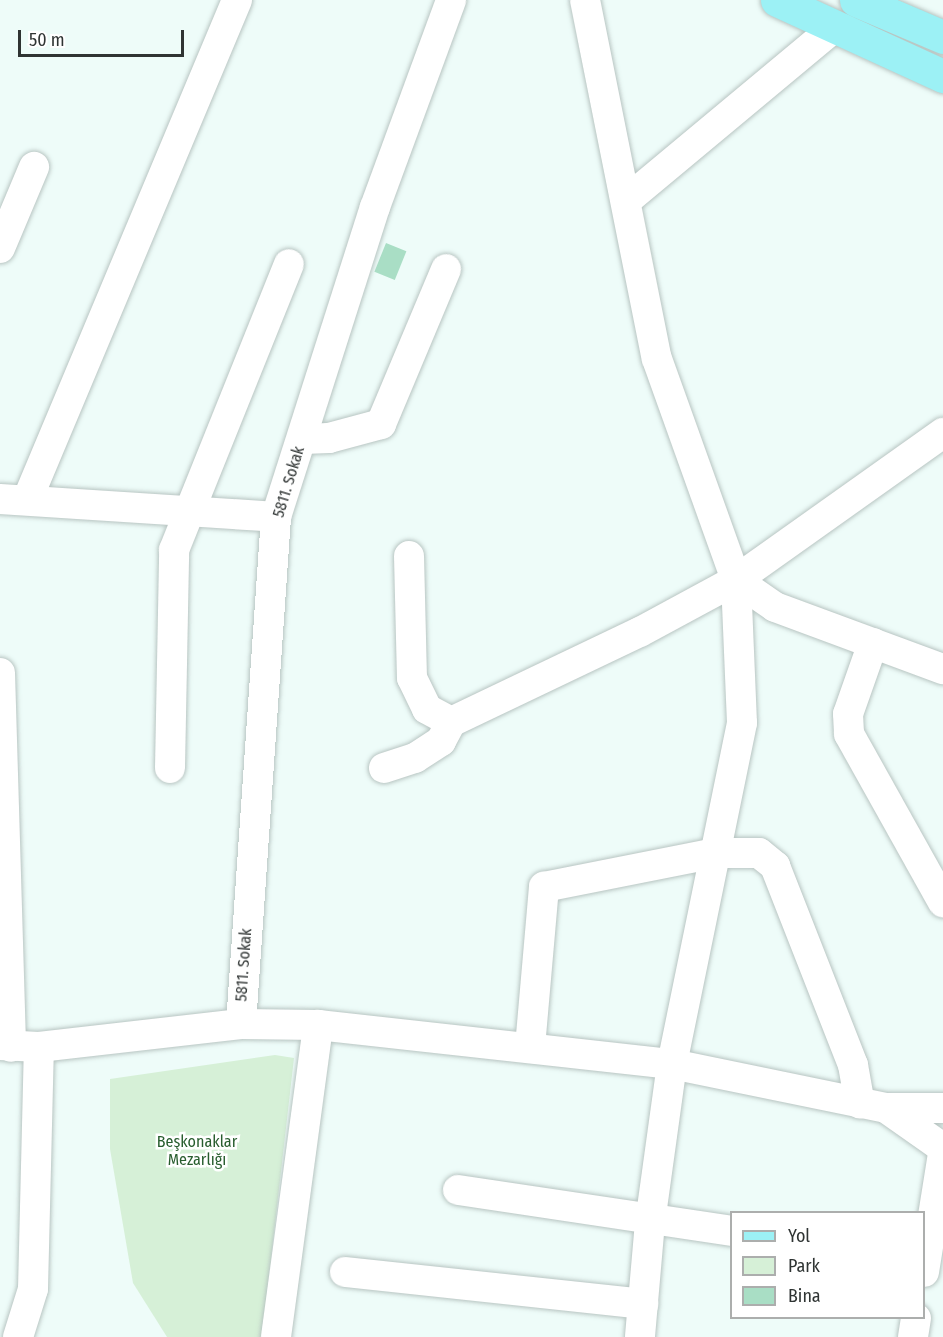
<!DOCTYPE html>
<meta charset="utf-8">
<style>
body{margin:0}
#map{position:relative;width:943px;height:1337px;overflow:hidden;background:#eefcf9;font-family:"Fira Sans Condensed",sans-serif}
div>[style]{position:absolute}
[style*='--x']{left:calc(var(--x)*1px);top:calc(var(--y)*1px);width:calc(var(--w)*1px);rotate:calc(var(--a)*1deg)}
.green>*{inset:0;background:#d6f0d7}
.building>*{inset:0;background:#a9dec5;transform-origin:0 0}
.roads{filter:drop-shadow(0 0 2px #b8c5c2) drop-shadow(0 0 2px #b8c5c2)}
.minor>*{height:30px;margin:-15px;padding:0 15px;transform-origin:15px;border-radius:15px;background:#fff}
.major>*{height:33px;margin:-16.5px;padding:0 16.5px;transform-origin:16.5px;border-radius:16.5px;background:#9cf1f5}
span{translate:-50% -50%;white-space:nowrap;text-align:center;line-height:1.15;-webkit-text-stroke:5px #fff;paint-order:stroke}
.street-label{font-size:16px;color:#2f3433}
.park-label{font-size:16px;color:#285d2e}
.legend{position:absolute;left:730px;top:1211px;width:195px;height:108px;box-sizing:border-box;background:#fff;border:2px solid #acaead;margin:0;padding:8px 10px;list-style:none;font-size:18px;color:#2f3433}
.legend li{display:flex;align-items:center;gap:12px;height:30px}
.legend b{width:30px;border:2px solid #acaead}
.scale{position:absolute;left:18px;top:30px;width:166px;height:27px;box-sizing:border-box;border:3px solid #2f3433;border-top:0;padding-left:8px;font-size:18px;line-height:21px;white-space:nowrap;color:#2f3433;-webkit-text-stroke:4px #fff;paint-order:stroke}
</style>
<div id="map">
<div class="green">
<i style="clip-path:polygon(275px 1055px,294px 1058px,262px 1337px,167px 1337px,133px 1283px,110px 1149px,110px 1079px)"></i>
</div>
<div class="building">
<i style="left:386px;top:243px;width:22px;height:31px;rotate:22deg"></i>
</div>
<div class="roads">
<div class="minor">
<i style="--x:585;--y:0;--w:366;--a:78.7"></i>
<i style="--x:657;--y:359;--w:235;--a:70.3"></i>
<i style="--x:736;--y:580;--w:143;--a:87.6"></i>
<i style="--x:742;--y:723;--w:348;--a:101.6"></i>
<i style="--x:672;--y:1064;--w:160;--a:97.9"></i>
<i style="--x:650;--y:1222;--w:115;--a:95"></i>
<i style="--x:627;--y:200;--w:271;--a:-39.8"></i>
<i style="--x:0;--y:248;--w:88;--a:-67.2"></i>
<i style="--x:303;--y:439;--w:26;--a:-2"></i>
<i style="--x:329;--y:438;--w:54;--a:-15.1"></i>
<i style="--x:381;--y:424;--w:168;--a:-67.2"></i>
<i style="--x:28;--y:498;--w:540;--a:-67.23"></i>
<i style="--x:0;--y:499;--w:277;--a:3.7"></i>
<i style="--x:409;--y:556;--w:122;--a:88.6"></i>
<i style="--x:412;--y:678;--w:34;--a:64"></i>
<i style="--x:427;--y:709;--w:27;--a:28"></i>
<i style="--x:736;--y:580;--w:47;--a:34.7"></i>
<i style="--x:775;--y:607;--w:179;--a:20.3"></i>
<i style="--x:873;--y:643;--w:75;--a:109.4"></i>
<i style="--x:848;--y:714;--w:20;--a:87"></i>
<i style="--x:849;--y:734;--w:193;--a:60.8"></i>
<i style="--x:0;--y:673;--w:374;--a:88.3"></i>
<i style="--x:170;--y:768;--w:218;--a:-88.9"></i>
<i style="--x:174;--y:550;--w:308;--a:-68.1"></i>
<i style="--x:384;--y:768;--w:33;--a:-18"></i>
<i style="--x:415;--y:758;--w:31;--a:-33"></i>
<i style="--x:441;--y:741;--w:21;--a:-62"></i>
<i style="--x:451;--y:722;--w:209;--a:-25.5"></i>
<i style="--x:640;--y:632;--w:109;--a:-28.4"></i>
<i style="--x:736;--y:580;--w:254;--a:-35.4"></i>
<i style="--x:241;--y:1024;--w:508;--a:-86.05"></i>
<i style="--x:276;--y:517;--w:325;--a:-72.3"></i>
<i style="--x:375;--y:207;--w:221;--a:-69.8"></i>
<i style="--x:0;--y:1045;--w:39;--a:3"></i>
<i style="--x:39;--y:1047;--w:203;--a:-6.5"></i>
<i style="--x:241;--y:1024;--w:77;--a:0.7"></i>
<i style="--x:318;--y:1025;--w:356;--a:6.3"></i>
<i style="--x:672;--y:1064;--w:218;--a:11.6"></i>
<i style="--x:886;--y:1108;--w:57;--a:0"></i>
<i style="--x:530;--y:1047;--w:161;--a:-85"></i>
<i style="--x:544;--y:887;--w:175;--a:-11.2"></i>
<i style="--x:716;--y:853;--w:43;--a:0"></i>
<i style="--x:759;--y:853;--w:21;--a:39"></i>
<i style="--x:775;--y:866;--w:214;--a:68.6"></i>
<i style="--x:853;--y:1065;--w:39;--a:80"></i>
<i style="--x:886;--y:1108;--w:70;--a:35.1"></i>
<i style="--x:458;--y:1190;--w:277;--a:8.5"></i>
<i style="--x:345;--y:1272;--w:300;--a:6.1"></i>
<i style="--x:924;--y:1272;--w:120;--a:-80.9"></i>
<i style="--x:18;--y:1337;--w:50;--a:-72.6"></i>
<i style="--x:33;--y:1289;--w:242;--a:-88.6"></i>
<i style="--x:276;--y:1337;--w:315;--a:-82.3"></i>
<i style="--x:913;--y:1337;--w:19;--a:-81"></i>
</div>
<div class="major">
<i style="--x:777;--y:0;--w:183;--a:24.6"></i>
<i style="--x:856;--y:0;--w:95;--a:23"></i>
</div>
</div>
<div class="street-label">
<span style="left:289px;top:482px;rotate:-73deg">5811. Sokak</span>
<span style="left:244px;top:965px;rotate:-86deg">5811. Sokak</span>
</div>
<div class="park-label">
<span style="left:197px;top:1151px">Beşkonaklar<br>Mezarlığı</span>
</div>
<ul class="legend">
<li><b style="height:8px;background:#9cf1f5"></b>Yol</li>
<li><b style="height:16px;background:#d6f0d7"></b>Park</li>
<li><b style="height:16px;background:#a9dec5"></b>Bina</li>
</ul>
<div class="scale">50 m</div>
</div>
